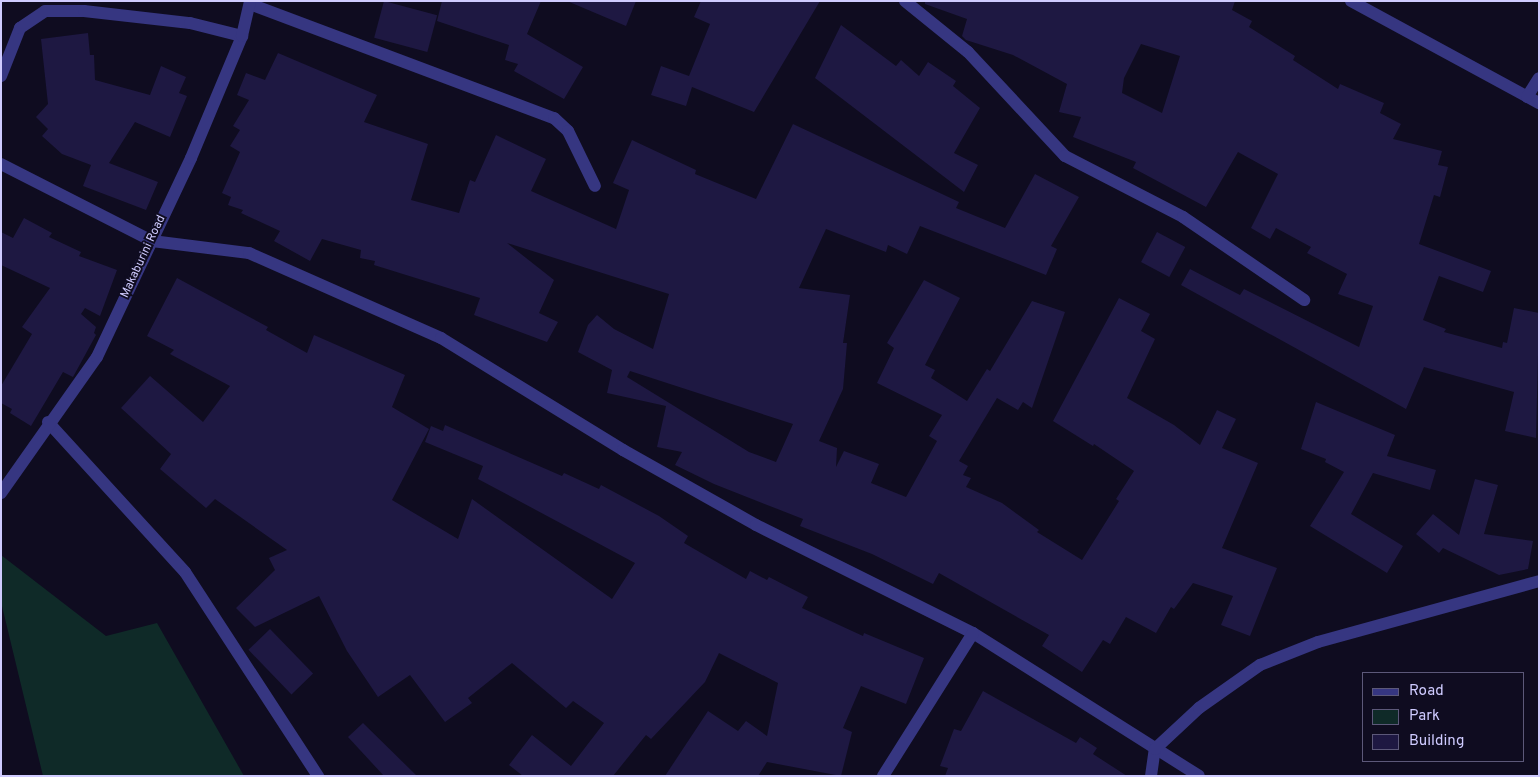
<!DOCTYPE html>
<style>
body{margin:0}
#map{position:relative;width:1540px;height:777px;overflow:hidden;background:#0f0c20;font-family:Overpass,sans-serif}
div>[style]{position:absolute}
[style*='--x']{left:calc(var(--x)*1px);top:calc(var(--y)*1px);width:calc(var(--w)*1px);rotate:calc(var(--a)*1deg)}
.green>*{inset:0;background:#0f2a28}
.building>*{inset:0;background:#1e1842;transform-origin:0 0}
.minor>*{height:12px;margin:-6px;padding:0 6px;transform-origin:6px;border-radius:6px;background:#363681}
span{translate:-50% -50%;white-space:nowrap;text-align:center;line-height:1.15;-webkit-text-stroke:4px #0f0c20;paint-order:stroke}
.street-label{font-size:12px;color:#cfcbff}
.frame{position:absolute;inset:0;border:2px solid #cfcbff;pointer-events:none}
.legend{position:absolute;left:1362px;top:672px;width:162px;height:90px;box-sizing:border-box;background:#0f0c20;border:1px solid #5c5879;margin:0;padding:6px 9px;list-style:none;font-size:15px;color:#cfcbff}
.legend li{display:flex;align-items:center;gap:10px;height:25px}
.legend b{width:25px;border:1px solid #5c5879}
</style>
<div id="map">
<div class="green">
<i style="clip-path:polygon(1px 555px,106px 636px,157px 623px,244px 776px,43px 776px,1px 602px)"></i>
</div>
<div class="building">
<i style="left:384px;top:1px;width:55px;height:38px;rotate:15deg"></i>
<i style="clip-path:polygon(442px 1px,541px 1px,527px 34px,583px 67px,564px 99px,514px 71px,518px 64px,505px 60px,509px 45px,437px 21px)"></i>
<i style="clip-path:polygon(567px 1px,636px 1px,626px 26px)"></i>
<i style="clip-path:polygon(701px 1px,820px 1px,754px 112px,692px 87px,686px 106px,651px 95px,661px 66px,689px 76px,710px 24px,694px 17px)"></i>
<i style="clip-path:polygon(evenodd,925px 1px,1235px 1px,1232px 10px,1252px 21px,1249px 27px,1295px 56px,1293px 60px,1338px 89px,1340px 84px,1384px 103px,1380px 113px,1401px 124px,1393px 139px,1442px 151px,1438px 165px,1448px 167px,1440px 197px,1434px 195px,1419px 244px,1491px 271px,1483px 292px,1439px 276px,1423px 320px,1446px 329px,1444px 332px,1502px 348px,1503px 342px,1507px 343px,1514px 308px,1539px 313px,1536px 438px,1505px 431px,1514px 392px,1424px 367px,1406px 409px,1181px 285px,1190px 269px,1240px 295px,1244px 289px,1359px 347px,1373px 306px,1338px 294px,1347px 274px,1307px 253px,1311px 247px,1276px 228px,1270px 239px,1251px 228px,1278px 174px,1238px 152px,1206px 207px,1133px 168px,1136px 162px,1073px 137px,1081px 117px,1059px 112px,1067px 84px,1013px 55px,966px 40px,962px 36px,967px 19px,925px 4px,925px 1px,1141px 44px,1180px 56px,1162px 113px,1122px 93px,1124px 78px,1141px 44px)"></i>
<i style="clip-path:polygon(841px 25px,896px 66px,901px 60px,919px 76px,928px 62px,956px 81px,953px 86px,980px 108px,954px 153px,978px 165px,964px 192px,815px 78px)"></i>
<i style="clip-path:polygon(88px 33px,90px 55px,94px 55px,95px 80px,150px 95px,161px 66px,186px 77px,179px 93px,187px 96px,170px 137px,135px 122px,109px 163px,158px 182px,146px 210px,83px 186px,91px 165px,62px 154px,42px 136px,48px 129px,36px 117px,48px 104px,41px 39px)"></i>
<i style="clip-path:polygon(evenodd,278px 53px,377px 95px,364px 122px,428px 144px,411px 200px,459px 213px,470px 180px,475px 182px,496px 135px,546px 159px,531px 191px,616px 229px,629px 190px,613px 183px,632px 140px,696px 170px,695px 174px,756px 199px,793px 124px,959px 202px,956px 208px,1005px 228px,1035px 174px,1079px 197px,1051px 246px,1057px 249px,1046px 275px,920px 226px,907px 254px,888px 245px,886px 252px,826px 229px,799px 288px,850px 295px,843px 343px,847px 343px,843px 389px,819px 441px,837px 448px,836px 467px,844px 451px,879px 464px,871px 483px,906px 497px,937px 441px,929px 436px,942px 415px,877px 383px,894px 348px,887px 343px,924px 280px,960px 298px,925px 365px,935px 370px,931px 378px,967px 401px,987px 369px,990px 371px,1032px 301px,1065px 312px,1032px 408px,1023px 402px,1018px 410px,997px 398px,959px 461px,968px 466px,963px 475px,971px 478px,966px 487px,1002px 503px,1039px 530px,1037px 532px,1082px 560px,1119px 501px,1116px 499px,1134px 471px,1094px 444px,1093px 446px,1053px 421px,1119px 298px,1150px 314px,1141px 331px,1155px 339px,1127px 398px,1174px 425px,1200px 445px,1217px 410px,1236px 419px,1222px 448px,1258px 463px,1222px 548px,1277px 568px,1250px 636px,1221px 625px,1233px 596px,1193px 583px,1174px 609px,1171px 607px,1156px 633px,1126px 617px,1110px 644px,1103px 640px,1082px 672px,1042px 646px,1049px 635px,939px 573px,933px 584px,872px 554px,800px 526px,803px 519px,714px 484px,675px 465px,682px 452px,657px 447px,666px 406px,607px 393px,612px 370px,578px 352px,588px 325px,597px 315px,614px 329px,653px 349px,669px 294px,507px 243px,554px 280px,539px 313px,558px 322px,547px 342px,474px 315px,480px 298px,374px 265px,375px 261px,360px 258px,361px 250px,322px 239px,310px 261px,274px 241px,280px 231px,241px 213px,243px 210px,228px 205px,231px 197px,222px 193px,240px 152px,230px 146px,240px 130px,233px 126px,249px 100px,237px 95px,246px 73px,265px 80px,278px 53px,630px 371px,793px 424px,776px 462px,749px 452px,627px 377px,630px 371px)"></i>
<i style="clip-path:polygon(24px 218px,52px 233px,49px 237px,81px 252px,79px 256px,117px 270px,100px 316px,85px 308px,81px 314px,96px 327px,94px 333px,96px 335px,73px 377px,63px 372px,31px 426px,10px 413px,12px 409px,1px 403px,1px 386px,32px 334px,22px 327px,50px 288px,1px 265px,1px 232px,13px 238px)"></i>
<i style="left:1157px;top:232px;width:32px;height:34px;rotate:28deg"></i>
<i style="clip-path:polygon(177px 278px,268px 327px,266px 330px,307px 353px,314px 335px,405px 375px,392px 407px,429px 429px,392px 500px,458px 539px,472px 499px,612px 599px,635px 563px,478px 479px,483px 466px,425px 442px,431px 426px,443px 431px,445px 425px,562px 476px,564px 473px,599px 489px,601px 485px,659px 516px,688px 536px,684px 543px,746px 579px,750px 571px,767px 580px,769px 577px,808px 597px,802px 608px,863px 636px,864px 633px,924px 658px,906px 704px,861px 686px,843px 728px,852px 732px,841px 776px,767px 762px,758px 776px,665px 776px,708px 711px,738px 731px,746px 721px,767px 736px,778px 683px,719px 653px,705px 682px,651px 739px,646px 735px,613px 776px,523px 776px,509px 765px,532px 735px,571px 766px,604px 723px,573px 701px,566px 708px,512px 663px,468px 698px,472px 703px,445px 722px,410px 675px,378px 697px,347px 651px,319px 596px,255px 627px,236px 608px,275px 570px,269px 558px,287px 550px,215px 499px,206px 508px,160px 469px,171px 454px,121px 408px,150px 376px,203px 422px,230px 386px,170px 354px,174px 350px,147px 336px)"></i>
<i style="clip-path:polygon(1316px 402px,1395px 435px,1387px 456px,1436px 470px,1430px 490px,1373px 473px,1351px 514px,1403px 546px,1387px 573px,1310px 526px,1344px 472px,1325px 462px,1326px 459px,1301px 449px)"></i>
<i style="clip-path:polygon(1475px 479px,1498px 485px,1484px 534px,1533px 541px,1528px 569px,1499px 575px,1443px 548px,1439px 553px,1416px 534px,1433px 514px,1459px 535px)"></i>
<i style="left:270px;top:629px;width:62px;height:30px;rotate:46deg"></i>
<i style="clip-path:polygon(983px 691px,1076px 743px,1080px 737px,1097px 748px,1093px 754px,1127px 776px,945px 776px,948px 768px,940px 766px,954px 729px,961px 731px)"></i>
<i style="clip-path:polygon(363px 723px,417px 776px,384px 776px,348px 737px)"></i>
</div>
<div class="minor">
<i style="--x:905;--y:1;--w:81;--a:39"></i>
<i style="--x:968;--y:52;--w:142;--a:47"></i>
<i style="--x:1065;--y:156;--w:133;--a:27.3"></i>
<i style="--x:1183;--y:217;--w:147;--a:34.4"></i>
<i style="--x:1351;--y:1;--w:214;--a:28.5"></i>
<i style="--x:250;--y:4;--w:325;--a:20.6"></i>
<i style="--x:554;--y:118;--w:19;--a:43"></i>
<i style="--x:568;--y:131;--w:61;--a:63.9"></i>
<i style="--x:1;--y:76;--w:52;--a:-68.4"></i>
<i style="--x:20;--y:28;--w:30;--a:-34"></i>
<i style="--x:45;--y:11;--w:39;--a:0"></i>
<i style="--x:84;--y:11;--w:107;--a:6.5"></i>
<i style="--x:190;--y:23;--w:54;--a:14"></i>
<i style="--x:1527;--y:97;--w:22;--a:-58"></i>
<i style="--x:1;--y:164;--w:169;--a:27"></i>
<i style="--x:152;--y:241;--w:98;--a:7.1"></i>
<i style="--x:249;--y:253;--w:210;--a:23.9"></i>
<i style="--x:441;--y:338;--w:214;--a:31.6"></i>
<i style="--x:623;--y:450;--w:153;--a:29.4"></i>
<i style="--x:756;--y:525;--w:242;--a:26.5"></i>
<i style="--x:973;--y:633;--w:267;--a:32.3"></i>
<i style="--x:48;--y:422;--w:203;--a:47.6"></i>
<i style="--x:185;--y:572;--w:244;--a:56.9"></i>
<i style="--x:1;--y:493;--w:166;--a:-54.8"></i>
<i style="--x:97;--y:357;--w:220;--a:-64.7"></i>
<i style="--x:191;--y:158;--w:132;--a:-67.3"></i>
<i style="--x:242;--y:36;--w:36;--a:-77"></i>
<i style="--x:883;--y:776;--w:169;--a:-57.8"></i>
<i style="--x:1151;--y:776;--w:27;--a:-82"></i>
<i style="--x:1155;--y:749;--w:60;--a:-43"></i>
<i style="--x:1199;--y:708;--w:75;--a:-35.2"></i>
<i style="--x:1260;--y:665;--w:62;--a:-21.6"></i>
<i style="--x:1318;--y:642;--w:229;--a:-15.4"></i>
</div>
<div class="street-label">
<span style="left:144px;top:257px;rotate:-65deg">Makaburini Road</span>
</div>
<div class="frame"></div>
<ul class="legend">
<li><b style="height:6px;background:#363681"></b>Road</li>
<li><b style="height:14px;background:#0f2a28"></b>Park</li>
<li><b style="height:14px;background:#1e1842"></b>Building</li>
</ul>
</div>
